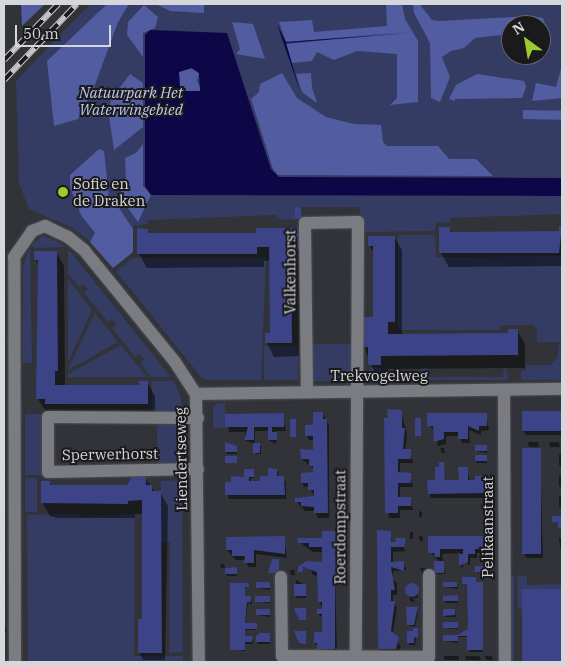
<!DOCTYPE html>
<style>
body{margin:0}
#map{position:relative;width:566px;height:666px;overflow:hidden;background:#313338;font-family:"IBM Plex Serif",serif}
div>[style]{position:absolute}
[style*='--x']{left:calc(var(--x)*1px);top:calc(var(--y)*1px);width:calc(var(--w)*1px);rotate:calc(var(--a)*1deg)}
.green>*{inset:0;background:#353c63;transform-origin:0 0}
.forest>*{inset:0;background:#525ca1;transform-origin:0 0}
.water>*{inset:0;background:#0e0747}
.shadow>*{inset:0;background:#0007;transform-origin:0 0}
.building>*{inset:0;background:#3c4386;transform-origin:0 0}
.round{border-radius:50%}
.roads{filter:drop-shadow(0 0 1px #4e4f53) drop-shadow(0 0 1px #4e4f53)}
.minor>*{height:12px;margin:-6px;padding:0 6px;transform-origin:6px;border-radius:6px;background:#7b7c82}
.rail>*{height:5.5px;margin-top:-2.75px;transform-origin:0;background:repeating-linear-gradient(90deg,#1a1a1d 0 11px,#c5c6c9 0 22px);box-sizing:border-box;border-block:1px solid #c5c6c9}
.dots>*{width:14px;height:14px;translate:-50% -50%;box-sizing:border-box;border:2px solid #1a1a1d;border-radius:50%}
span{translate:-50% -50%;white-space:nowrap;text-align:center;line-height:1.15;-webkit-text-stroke:4px #1a1a1d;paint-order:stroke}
.park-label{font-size:15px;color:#c1caf1;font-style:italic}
.poi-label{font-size:15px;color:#d6d7da}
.left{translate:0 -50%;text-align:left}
.street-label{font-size:15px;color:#d6d7da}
.frame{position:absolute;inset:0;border:5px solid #d6d7da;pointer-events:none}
.north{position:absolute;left:501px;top:15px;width:50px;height:50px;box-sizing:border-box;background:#1a1a1d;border:1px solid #656669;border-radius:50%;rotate:328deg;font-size:14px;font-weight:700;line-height:20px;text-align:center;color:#d6d7da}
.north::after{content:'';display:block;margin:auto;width:18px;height:22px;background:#9cca31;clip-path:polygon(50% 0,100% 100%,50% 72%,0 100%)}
.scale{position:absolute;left:15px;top:25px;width:96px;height:22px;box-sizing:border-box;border:2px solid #d6d7da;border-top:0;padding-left:6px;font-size:15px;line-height:18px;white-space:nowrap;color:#d6d7da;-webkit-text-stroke:4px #1a1a1d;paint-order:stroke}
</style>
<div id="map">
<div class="green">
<i style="clip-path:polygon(evenodd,90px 4px,562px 4px,562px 214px,450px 218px,450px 222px,436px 223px,435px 231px,361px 232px,360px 207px,295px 207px,295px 220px,277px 219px,276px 215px,148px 220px,147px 224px,133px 226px,133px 252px,113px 268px,96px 246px,71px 227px,29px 209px,19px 183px,16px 81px,90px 4px,511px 25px,541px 25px,541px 55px,511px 55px,511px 25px)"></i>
<i style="clip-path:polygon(398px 235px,435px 235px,436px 257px,562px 256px,562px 342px,537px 342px,537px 329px,533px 325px,501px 325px,500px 330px,398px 330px)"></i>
<i style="clip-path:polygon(43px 236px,54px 240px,66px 247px,34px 248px,32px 244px)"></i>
<i style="clip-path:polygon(30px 246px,32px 363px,23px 363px,23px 267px)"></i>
<i style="clip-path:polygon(68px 251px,70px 251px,171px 377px,151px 377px,140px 363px,144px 359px,140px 354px,135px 357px,112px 328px,116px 325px,112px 319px,108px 322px,84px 293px,88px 289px,83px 284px,79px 287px,68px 274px)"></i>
<i style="clip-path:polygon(133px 258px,266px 258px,261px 380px,207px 380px,201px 377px,116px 271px)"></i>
<i style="clip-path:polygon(68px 279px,92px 310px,68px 362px)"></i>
<i style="clip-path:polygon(95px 313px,118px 342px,68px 370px,68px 369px)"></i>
<i style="left:312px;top:344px;width:39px;height:37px"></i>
<i style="clip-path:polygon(121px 345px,147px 377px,68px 377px,68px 374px)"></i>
<i style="clip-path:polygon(558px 345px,562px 345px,562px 380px,521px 380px,521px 371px,526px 370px,526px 365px,550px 365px,558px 357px)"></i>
<i style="left:298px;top:346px;width:34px;height:34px;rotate:90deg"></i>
<i style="clip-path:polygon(421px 367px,427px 367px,427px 377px,503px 377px,504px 367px,507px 370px,508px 380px,370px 380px,370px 368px,381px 368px,381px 377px,421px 377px)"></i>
<i style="clip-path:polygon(152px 381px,174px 381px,181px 397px,182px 413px,152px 413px)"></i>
<i style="clip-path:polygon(218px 403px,225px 403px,225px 428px,213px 428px,213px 407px)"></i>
<i style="left:25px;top:414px;width:16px;height:61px"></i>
<i style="left:157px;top:425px;width:25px;height:38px"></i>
<i style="left:25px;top:478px;width:12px;height:34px"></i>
<i style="clip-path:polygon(182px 480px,183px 652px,169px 653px,170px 542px,161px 543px,161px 481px)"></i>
<i style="clip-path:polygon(79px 514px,80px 517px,135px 514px,134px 656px,183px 656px,183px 662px,28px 662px,27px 515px)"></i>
<i style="clip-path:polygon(562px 575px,562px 589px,523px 589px,523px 609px,518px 609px,517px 576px,527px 576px,527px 585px,561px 584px)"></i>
<i style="left:514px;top:576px;width:86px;height:4px;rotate:90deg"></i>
</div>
<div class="forest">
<i style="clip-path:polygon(21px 4px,45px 4px,22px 26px)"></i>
<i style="clip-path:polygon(107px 4px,129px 4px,118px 22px,93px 90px,78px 119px,54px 126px,47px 61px)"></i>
<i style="clip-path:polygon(156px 4px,204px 4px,204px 13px,170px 11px)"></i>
<i style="clip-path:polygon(386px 4px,402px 4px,405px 19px,418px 41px,418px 102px,390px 105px,397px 98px,397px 54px,357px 51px,334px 60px,317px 52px,312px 61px,292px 63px,286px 44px,409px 32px,286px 42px,279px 22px,312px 20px,314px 32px,387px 26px)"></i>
<i style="clip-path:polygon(413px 4px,423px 4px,421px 6px,432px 20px,439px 21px,533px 16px,543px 18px,546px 27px,541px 31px,541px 25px,511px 25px,511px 34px,475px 38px,464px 48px,451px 51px,442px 57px,450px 77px,440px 102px,431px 98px,430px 43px,414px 13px)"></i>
<i style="clip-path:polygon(144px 5px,158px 17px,155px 28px,143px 33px,143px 57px,127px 35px,128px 22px)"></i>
<i style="clip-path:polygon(232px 22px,253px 24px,265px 59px,236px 54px,240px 49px)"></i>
<i style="clip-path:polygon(562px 65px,562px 98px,532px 101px,536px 83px,556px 87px)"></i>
<i style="clip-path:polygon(194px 68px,199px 74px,197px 81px,201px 88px,200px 91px,186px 91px,180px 87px,179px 72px)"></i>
<i style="clip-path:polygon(282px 73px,297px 98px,326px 117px,354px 124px,381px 125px,383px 142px,387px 146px,438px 146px,449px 159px,476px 159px,493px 176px,278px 175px,273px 169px,251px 99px,259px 92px,260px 84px)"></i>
<i style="clip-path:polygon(311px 73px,312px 88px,317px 103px,302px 92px,296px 74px)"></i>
<i style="clip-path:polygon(130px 74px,143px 83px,143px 127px,114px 150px,109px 116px,111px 99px)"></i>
<i style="clip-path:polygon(477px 74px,524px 81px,526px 87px,522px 98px,455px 99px,455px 101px,449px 99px,456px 85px)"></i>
<i style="left:523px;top:110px;width:39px;height:9px;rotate:1deg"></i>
<i style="clip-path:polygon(143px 144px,143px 186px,151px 195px,138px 222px,122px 200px,120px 187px,126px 183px,125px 158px,136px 153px)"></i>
<i style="clip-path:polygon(99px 149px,104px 151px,109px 198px,113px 199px,133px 229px,133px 252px,113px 268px,90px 242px,95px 233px,81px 215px,70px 187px,70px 175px)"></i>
</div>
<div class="water">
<i style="clip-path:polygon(277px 24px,286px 42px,410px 33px,286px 43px,300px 91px)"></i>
<i style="clip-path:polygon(evenodd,150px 30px,227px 33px,271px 169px,279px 177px,562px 178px,562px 196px,151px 195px,145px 186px,145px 35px,150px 30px,191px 68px,199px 73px,200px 91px,186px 91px,180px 87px,179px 72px,191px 68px)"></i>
</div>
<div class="shadow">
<i style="clip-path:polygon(440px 228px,449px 228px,452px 233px,560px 232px,562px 228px,562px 266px,449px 267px,441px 253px)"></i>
<i style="clip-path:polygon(300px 229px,308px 262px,299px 262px,299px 356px,274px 357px,267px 343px,271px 334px,271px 261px,264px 261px,264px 267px,147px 268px,139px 254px,139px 230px,147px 230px,150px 234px,257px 234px)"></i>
<i style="clip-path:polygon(394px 237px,402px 250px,402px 335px,509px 335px,517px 330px,525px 344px,525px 368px,388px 369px,388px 378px,377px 378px,364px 347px,374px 318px,374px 254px,370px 246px)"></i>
<i style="clip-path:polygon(56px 252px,64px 266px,65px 386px,140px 386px,147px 382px,155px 396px,155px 417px,46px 412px,38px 399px,39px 266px,36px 260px)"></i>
<i style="clip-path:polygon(401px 411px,407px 434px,405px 451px,410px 451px,413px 463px,400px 463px,400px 473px,410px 474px,413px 487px,400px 487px,400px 498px,410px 498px,413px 510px,400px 510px,400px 518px,389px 518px,386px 420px)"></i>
<i style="clip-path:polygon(562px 412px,562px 435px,526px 435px,523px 430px,523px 413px)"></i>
<i style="clip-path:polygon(322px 413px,329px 424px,329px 518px,318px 518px,315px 511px,305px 511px,296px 501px,315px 497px,309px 487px,304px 487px,302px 482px,315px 470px,302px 459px,315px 451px,314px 440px,309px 440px,307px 436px)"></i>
<i style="clip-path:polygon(486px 414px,489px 430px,481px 431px,481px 435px,469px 430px,470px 443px,462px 443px,460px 436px,446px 436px,446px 444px,438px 446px,435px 431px,429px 426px)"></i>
<i style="clip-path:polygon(226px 415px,283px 415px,286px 431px,275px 431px,277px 441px,274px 444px,269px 440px,269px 431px,255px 431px,255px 445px,261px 446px,261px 454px,256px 454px,254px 444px,245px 440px,245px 432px,229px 432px)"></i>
<i style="clip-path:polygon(528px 442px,538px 442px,539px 447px,529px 447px)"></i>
<i style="clip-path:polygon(549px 442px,559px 442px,560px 447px,550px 447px)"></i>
<i style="clip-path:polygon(486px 446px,487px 453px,476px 451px)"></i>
<i style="clip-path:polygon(236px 447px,237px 454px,227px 454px,226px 452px)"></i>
<i style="clip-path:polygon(440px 448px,444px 448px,445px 453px,442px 453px)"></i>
<i style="clip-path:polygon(540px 450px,543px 558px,526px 558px,524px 553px)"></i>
<i style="clip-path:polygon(559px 454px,562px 455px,562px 467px,559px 465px)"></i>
<i style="clip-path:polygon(486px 456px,487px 463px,477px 463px,476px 461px)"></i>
<i style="clip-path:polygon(467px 469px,470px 481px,486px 477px,493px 495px,489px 490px,489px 498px,431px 498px,429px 493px,444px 470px,446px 482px,460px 481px)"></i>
<i style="clip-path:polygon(253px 470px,254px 478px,251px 478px,251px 483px,261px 483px,277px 470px,279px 477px,286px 482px,286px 499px,229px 499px,227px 494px,232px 483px,245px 479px)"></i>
<i style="clip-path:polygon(559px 475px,562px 476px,562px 488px,559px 486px)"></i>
<i style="clip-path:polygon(145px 478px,155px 492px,160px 492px,168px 506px,165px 660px,143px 660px,139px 653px,143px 621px,143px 514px,135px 514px,135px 518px,58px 518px,50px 516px,42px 502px,49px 482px,52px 486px,128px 486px)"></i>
<i style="left:559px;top:496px;width:3px;height:11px"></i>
<i style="clip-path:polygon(419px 511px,422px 512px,422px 518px,419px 516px)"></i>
<i style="clip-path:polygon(334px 532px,337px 653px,321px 654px,315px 643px,323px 633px,323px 618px,318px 614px,323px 610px,319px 601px,319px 576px,313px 575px,310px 568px,303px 568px,300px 574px,299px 568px,323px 563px,323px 552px,313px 552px,299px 542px,323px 539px)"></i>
<i style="clip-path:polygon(390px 532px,392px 544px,406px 541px,403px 544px,405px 551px,393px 552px,393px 563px,403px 563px,406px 570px,393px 571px,393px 579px,397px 583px,397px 595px,393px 595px,393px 603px,397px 607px,393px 633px,401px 648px,398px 653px,382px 653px,379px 649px)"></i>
<i style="left:410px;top:532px;width:3px;height:7px"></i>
<i style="clip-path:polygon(419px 535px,423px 537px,423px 542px,419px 540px)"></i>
<i style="clip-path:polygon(429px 537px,486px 537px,489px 553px,477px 553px,477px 558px,470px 558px,470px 566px,463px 560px,463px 568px,460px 566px,460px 553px,442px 554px,445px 574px,436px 574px,440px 562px,430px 552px)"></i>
<i style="clip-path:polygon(284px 538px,287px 558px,256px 554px,256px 567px,248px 567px,246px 560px,236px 560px,227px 550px)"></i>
<i style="clip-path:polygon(559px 538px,562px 538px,562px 550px,560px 548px)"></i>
<i style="clip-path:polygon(220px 564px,224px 564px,225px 568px,221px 568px)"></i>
<i style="clip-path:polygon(420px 568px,426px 568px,427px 574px,422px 574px)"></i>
<i style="clip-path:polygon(487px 568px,488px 574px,476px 572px)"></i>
<i style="clip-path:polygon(236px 569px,237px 576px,227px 576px,226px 574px)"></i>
<i style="clip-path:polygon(294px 569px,295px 575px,291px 575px,290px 571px)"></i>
<i style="clip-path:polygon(475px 578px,476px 583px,483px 585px,483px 652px,470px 652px,468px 637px,458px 637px,458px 643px,445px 641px,445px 637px,458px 637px,469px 630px,469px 585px,463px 584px)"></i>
<i style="clip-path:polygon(296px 580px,305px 585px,306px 598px,296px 598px)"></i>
<i style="clip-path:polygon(457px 583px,458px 589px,444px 587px)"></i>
<i style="clip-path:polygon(231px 584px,250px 586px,245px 588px,245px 597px,252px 599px,252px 604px,248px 603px,245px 624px,256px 624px,257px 630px,245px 630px,245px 637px,253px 639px,253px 644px,245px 644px,245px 651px,231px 649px)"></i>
<i style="clip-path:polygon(270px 585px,270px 590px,257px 588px)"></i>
<i style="clip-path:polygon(408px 585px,418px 587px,418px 598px,413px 598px,415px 603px,410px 601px)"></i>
<i style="left:524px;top:590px;width:38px;height:72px"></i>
<i style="clip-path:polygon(269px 597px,270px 603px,257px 602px)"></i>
<i style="clip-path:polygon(444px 597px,458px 598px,458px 603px,445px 603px)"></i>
<i style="clip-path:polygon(408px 608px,418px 610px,415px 627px,408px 625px)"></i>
<i style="clip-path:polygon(455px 610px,456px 617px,445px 617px,444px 615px)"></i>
<i style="clip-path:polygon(270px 612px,270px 617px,257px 615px)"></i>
<i style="clip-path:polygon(457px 624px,458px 629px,445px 628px)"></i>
<i style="clip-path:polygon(4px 626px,6px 628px,6px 632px,4px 632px)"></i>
<i style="clip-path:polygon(417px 630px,415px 645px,409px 645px,409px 632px)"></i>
<i style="clip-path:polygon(269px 634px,270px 644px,258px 644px,257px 642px)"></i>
<i style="left:444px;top:656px;width:15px;height:4px"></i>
<i style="clip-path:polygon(465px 656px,479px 656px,481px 660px,466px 660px)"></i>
<i style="clip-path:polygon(485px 656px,492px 656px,493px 660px,486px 660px)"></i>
</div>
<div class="building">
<i style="clip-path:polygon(295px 207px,301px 207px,302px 219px,295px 219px)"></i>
<i style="clip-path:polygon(559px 226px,562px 226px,559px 253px,439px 253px,439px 227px,450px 227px,450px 232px,559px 231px)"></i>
<i style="clip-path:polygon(137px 228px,148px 229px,148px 233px,256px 233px,256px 228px,301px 228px,301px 249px,291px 249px,292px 343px,265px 343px,265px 333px,270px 333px,269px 247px,257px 247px,257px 254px,137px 254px)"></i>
<i style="clip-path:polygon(368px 236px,395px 236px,395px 322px,388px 322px,388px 334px,508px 333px,508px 329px,518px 329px,518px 355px,381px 356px,381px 365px,368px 365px,368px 347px,363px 347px,363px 317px,373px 317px,373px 246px,368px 246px)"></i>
<i style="clip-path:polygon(34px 251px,57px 251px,58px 371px,55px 371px,55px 385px,139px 385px,139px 381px,148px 381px,148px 404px,45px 404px,45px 399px,36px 399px,38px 260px,34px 260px)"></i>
<i style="clip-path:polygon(387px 409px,402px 410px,402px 428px,405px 428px,403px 449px,411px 449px,411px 459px,398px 459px,398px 472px,411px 473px,411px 483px,398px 483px,398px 497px,411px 497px,411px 506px,398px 506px,398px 513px,385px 513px,384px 418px,388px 418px)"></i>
<i style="left:522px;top:411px;width:40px;height:20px"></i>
<i style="clip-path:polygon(313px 412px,323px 412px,323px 419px,327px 419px,328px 513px,314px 513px,314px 507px,301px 506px,301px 502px,295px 502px,295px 498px,314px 496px,314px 490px,308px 490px,308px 483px,301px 483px,301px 473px,313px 472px,313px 466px,309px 466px,309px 459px,301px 459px,300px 449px,313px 450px,313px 436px,305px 436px,305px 425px,313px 425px)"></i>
<i style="clip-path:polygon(284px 413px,284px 427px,272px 427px,272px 432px,277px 432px,277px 440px,268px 440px,268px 427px,254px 427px,254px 440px,244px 440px,248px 427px,225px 427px,225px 414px)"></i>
<i style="clip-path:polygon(427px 413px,487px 413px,487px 426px,479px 426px,479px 431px,468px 426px,468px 439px,458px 439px,458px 432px,444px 432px,444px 439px,434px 442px,433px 426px,427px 427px)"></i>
<i style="left:415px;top:418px;width:6px;height:18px"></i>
<i style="left:290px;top:419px;width:6px;height:18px"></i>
<i style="clip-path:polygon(225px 442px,237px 446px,237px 452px,225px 452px)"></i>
<i style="left:253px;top:443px;width:7px;height:10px"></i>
<i style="left:475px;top:445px;width:12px;height:6px"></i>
<i style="left:522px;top:448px;width:19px;height:106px"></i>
<i style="left:475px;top:455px;width:12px;height:6px"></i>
<i style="left:225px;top:456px;width:12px;height:7px"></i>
<i style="clip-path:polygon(439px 462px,444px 462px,445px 480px,459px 480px,458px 467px,468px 467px,468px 480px,475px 480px,475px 476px,487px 476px,487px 493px,428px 494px,427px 480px,435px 480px,435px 467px,439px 467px)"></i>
<i style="clip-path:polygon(268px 468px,277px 469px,277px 476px,284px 476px,285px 495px,225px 495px,225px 482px,231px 482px,231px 476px,244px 477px,244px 469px,254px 469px,254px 477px,249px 477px,249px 481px,260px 481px,260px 476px,268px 476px)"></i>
<i style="clip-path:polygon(132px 477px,146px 477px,146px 485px,152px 485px,152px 491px,161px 491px,162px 653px,138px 653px,138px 619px,142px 619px,142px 500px,128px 501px,128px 504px,41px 503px,41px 481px,50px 481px,50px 485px,127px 485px)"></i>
<i style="clip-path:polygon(552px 516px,562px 516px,562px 528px,558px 528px,558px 522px,552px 522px)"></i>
<i style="clip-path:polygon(377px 530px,391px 531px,391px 542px,396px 542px,395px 538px,406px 538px,404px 547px,391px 547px,391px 562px,404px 561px,404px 571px,391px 567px,395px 590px,391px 590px,391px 601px,395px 601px,391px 631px,399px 637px,396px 649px,378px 649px)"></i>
<i style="clip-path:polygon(322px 531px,335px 531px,335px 649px,317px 650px,317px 643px,314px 643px,314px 632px,322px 632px,322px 614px,317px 614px,317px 609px,322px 609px,322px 602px,318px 602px,317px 572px,303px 567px,303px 571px,298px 573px,298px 567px,306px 561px,322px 562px,322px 547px,309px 547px,309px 543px,298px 543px,297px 538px,322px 538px)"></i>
<i style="clip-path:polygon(285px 536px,285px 554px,254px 550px,254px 563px,244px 563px,245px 556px,232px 556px,232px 550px,226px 550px,226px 537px)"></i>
<i style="clip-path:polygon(428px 536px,487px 536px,487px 549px,475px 549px,475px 554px,468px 554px,468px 562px,459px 566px,459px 554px,463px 554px,463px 549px,440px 549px,440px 557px,435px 557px,434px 553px,428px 553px)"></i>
<i style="clip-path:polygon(272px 559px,279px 559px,279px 573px,268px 573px)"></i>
<i style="left:434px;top:561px;width:10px;height:12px"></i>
<i style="left:487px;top:566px;width:6px;height:12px;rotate:90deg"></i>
<i style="clip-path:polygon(237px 567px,237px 574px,225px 574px,225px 568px)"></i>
<i style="clip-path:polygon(462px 577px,476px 577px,476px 582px,483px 582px,483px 650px,467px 650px,467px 636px,458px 636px,458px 641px,443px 641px,443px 635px,457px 635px,468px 629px,467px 584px,462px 584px)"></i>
<i style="left:256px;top:582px;width:14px;height:6px"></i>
<i style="left:443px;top:582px;width:14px;height:5px"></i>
<i style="clip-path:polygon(230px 583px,249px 583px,249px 587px,245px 587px,245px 596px,251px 596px,251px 602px,247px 602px,245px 623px,257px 623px,257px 629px,245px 629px,245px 636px,253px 636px,252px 642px,245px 642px,245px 650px,230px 650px)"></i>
<i class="round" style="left:405px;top:583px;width:14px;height:14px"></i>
<i style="left:294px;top:584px;width:12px;height:12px"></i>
<i style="left:522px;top:589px;width:40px;height:73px"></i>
<i style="clip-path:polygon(458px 595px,458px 601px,443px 601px,443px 596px)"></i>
<i style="left:255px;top:596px;width:15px;height:6px"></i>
<i style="clip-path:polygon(406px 607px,418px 607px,414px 625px,407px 625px)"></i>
<i style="clip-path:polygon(294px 608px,306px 608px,306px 620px,299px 620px)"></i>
<i style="left:256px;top:609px;width:14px;height:6px"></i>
<i style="clip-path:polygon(443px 609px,455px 609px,455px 615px,443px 616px)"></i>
<i style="left:443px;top:622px;width:15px;height:6px"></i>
<i style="clip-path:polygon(413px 628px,418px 628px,418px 637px,414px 638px,414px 643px,407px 643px,407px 631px,413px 631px)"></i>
<i style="clip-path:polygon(294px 631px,306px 631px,306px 644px,299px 643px)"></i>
<i style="clip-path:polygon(260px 633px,270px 633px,270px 642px,256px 642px,256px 636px)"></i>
</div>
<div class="roads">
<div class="minor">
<i style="--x:307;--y:392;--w:169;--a:-90.7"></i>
<i style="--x:305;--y:223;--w:53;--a:-1.1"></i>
<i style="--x:358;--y:222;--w:440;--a:90.3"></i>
<i style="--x:504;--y:392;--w:270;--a:89.8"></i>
<i style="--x:196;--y:394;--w:366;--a:-0.8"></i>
<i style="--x:198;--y:418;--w:150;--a:-179.6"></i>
<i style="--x:48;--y:417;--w:55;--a:90"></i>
<i style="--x:48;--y:472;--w:150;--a:-1.1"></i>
<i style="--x:281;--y:577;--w:79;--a:89.3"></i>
<i style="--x:282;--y:656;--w:147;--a:0.4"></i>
<i style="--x:429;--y:657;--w:82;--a:-90"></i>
<i style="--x:15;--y:662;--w:405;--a:-90.1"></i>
<i style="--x:14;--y:257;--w:32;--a:-55"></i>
<i style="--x:32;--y:231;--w:14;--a:-21"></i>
<i style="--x:45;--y:226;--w:25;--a:26"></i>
<i style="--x:68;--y:237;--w:21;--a:39"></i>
<i style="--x:84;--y:250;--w:144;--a:50.9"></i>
<i style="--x:175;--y:362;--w:38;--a:57"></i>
<i style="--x:196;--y:394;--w:268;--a:89.4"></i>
</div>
</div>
<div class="rail">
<i style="--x:4;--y:60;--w:78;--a:-46"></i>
<i style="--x:4;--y:80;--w:105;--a:-46.2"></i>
</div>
<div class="dots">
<i style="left:63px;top:192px;background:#9cca31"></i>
</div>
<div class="park-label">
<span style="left:131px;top:101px">Natuurpark Het<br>Waterwingebied</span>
</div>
<div class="poi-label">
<span class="left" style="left:73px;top:192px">Sofie en<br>de Draken</span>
</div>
<div class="street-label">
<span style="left:290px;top:272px;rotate:-90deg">Valkenhorst</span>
<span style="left:379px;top:376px">Trekvogelweg</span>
<span style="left:110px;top:454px;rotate:-1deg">Sperwerhorst</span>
<span style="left:181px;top:459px;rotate:-91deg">Liendertseweg</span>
<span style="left:340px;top:527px;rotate:-90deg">Roerdompstraat</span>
<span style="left:488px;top:527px;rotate:-90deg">Pelikaanstraat</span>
</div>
<div class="frame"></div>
<div class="north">N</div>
<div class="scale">50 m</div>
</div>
